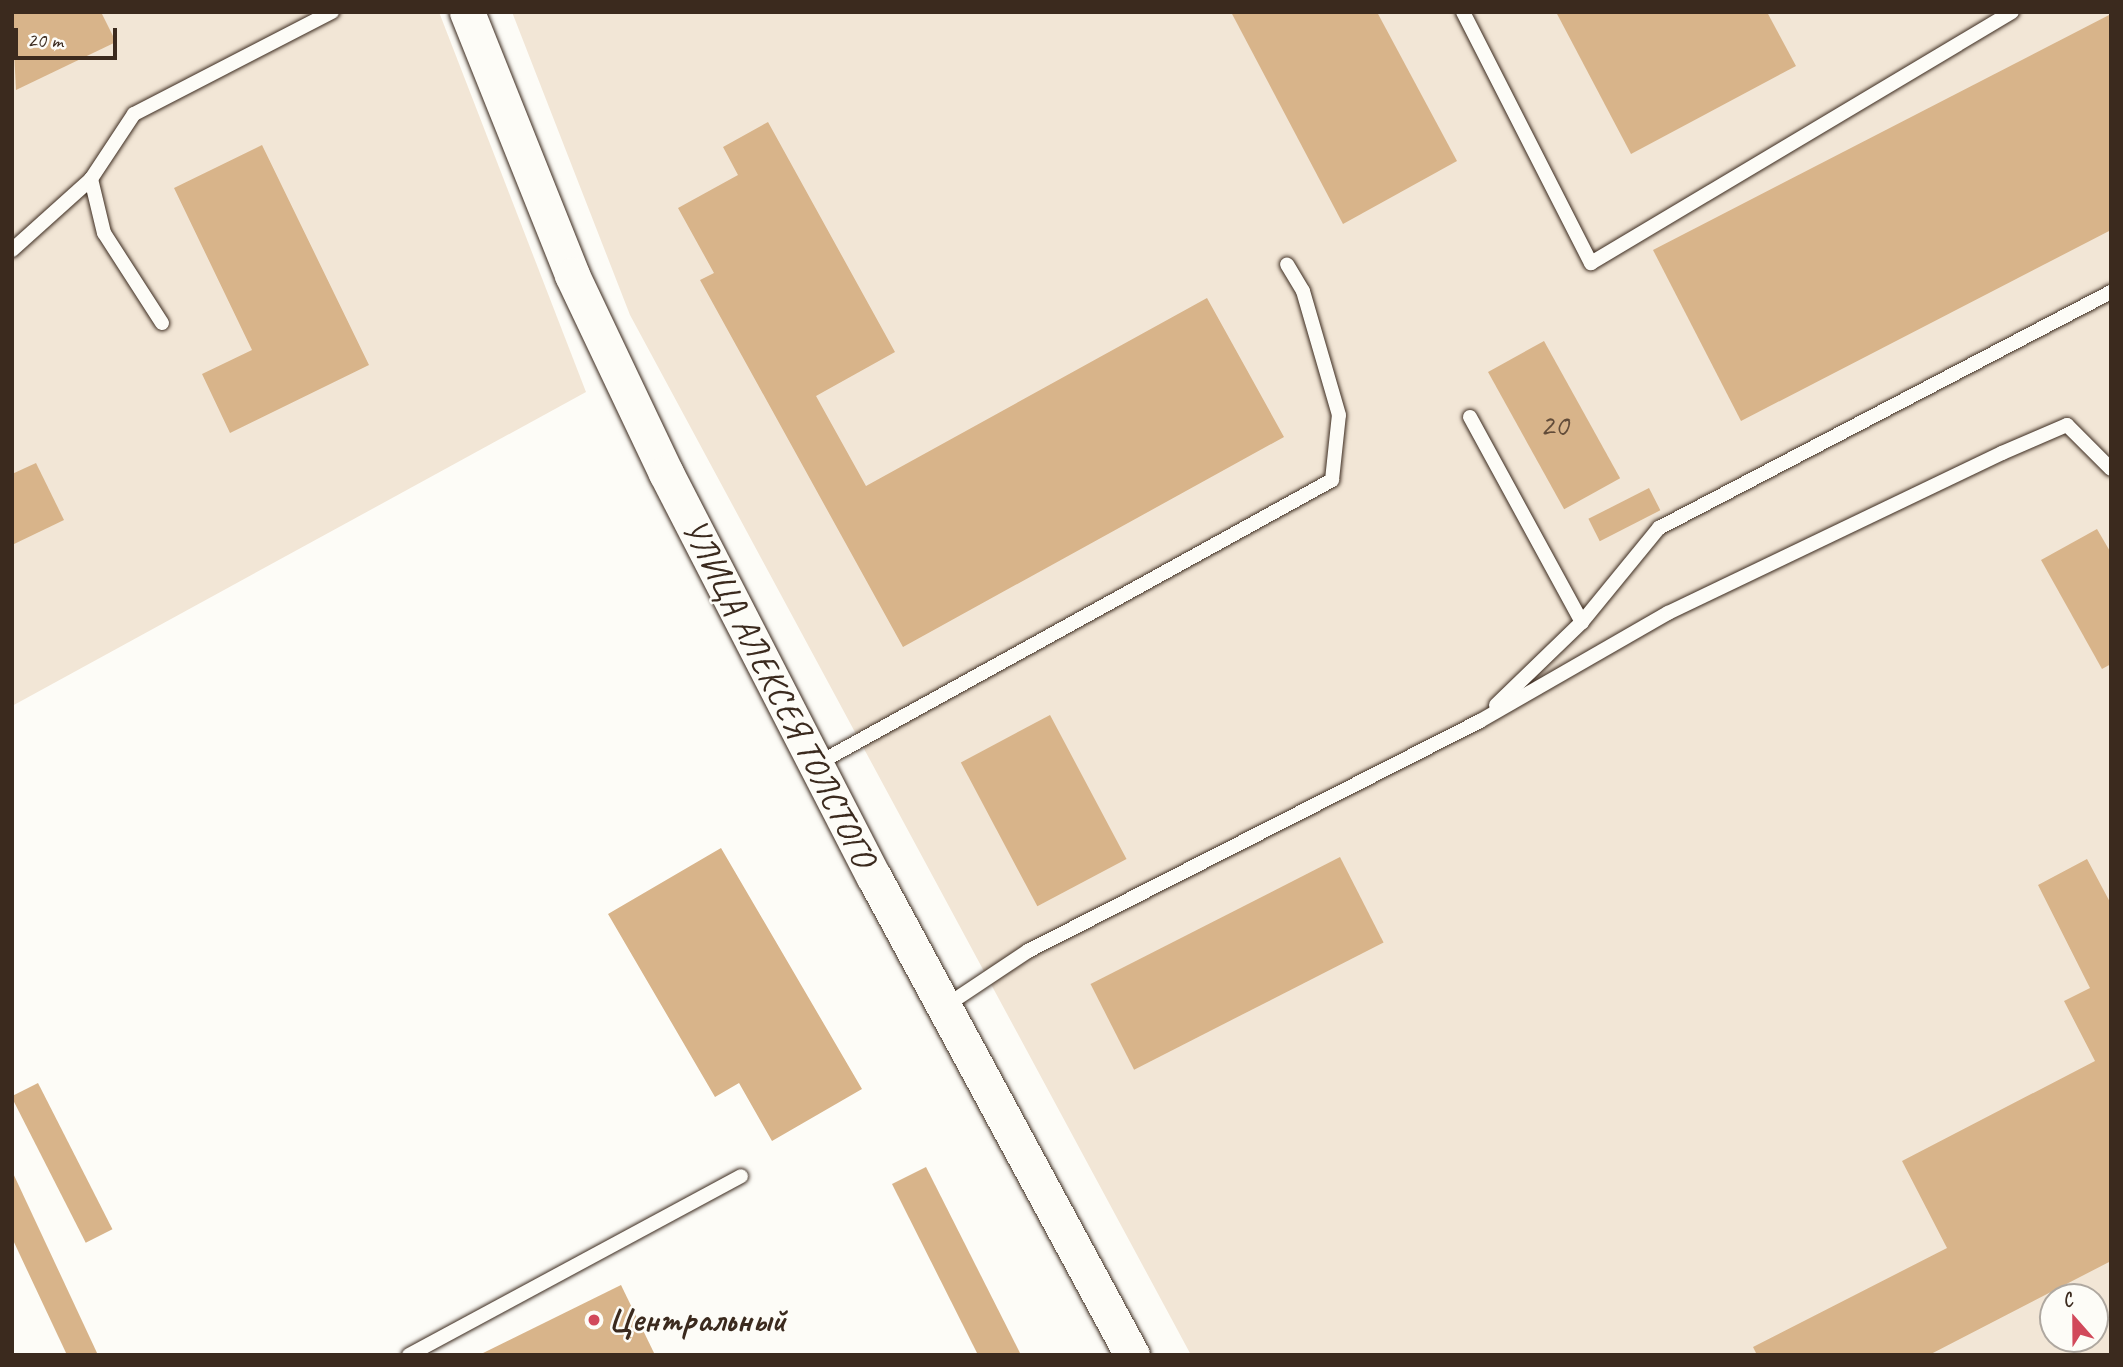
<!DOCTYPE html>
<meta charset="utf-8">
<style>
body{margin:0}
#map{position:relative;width:2123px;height:1367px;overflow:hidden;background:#fdfcf7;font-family:Caveat,sans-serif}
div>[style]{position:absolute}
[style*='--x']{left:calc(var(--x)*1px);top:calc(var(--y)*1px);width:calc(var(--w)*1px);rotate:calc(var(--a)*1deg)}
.built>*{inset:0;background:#f2e6d6}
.building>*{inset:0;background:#d8b48a;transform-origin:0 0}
.roads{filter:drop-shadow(0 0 2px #3b2a1e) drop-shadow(0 0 2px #3b2a1e)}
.service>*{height:14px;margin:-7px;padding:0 7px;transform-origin:7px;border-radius:7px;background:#fdfcf7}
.tertiary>*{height:35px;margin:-17.5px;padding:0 17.5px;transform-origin:17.5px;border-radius:17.5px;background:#fdfcf7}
.dots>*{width:19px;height:19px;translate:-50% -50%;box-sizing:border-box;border:4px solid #fdfcf7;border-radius:50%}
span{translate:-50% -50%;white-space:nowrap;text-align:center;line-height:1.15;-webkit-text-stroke:5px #fdfcf7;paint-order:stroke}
.number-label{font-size:32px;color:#624c39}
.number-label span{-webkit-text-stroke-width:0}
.street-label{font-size:35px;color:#3b2a1e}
.poi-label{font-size:35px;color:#3b2a1e;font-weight:700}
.left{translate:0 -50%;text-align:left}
.frame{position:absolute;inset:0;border:14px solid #3b2a1e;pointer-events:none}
.north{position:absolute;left:2039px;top:1283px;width:70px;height:70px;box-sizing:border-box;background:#fdfcf7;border:2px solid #afa8a0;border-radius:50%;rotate:339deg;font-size:19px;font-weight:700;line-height:28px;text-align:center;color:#3b2a1e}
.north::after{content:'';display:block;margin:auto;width:24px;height:32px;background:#d1495b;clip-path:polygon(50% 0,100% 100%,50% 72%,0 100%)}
.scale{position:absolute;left:14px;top:28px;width:103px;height:32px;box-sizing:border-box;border:4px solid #3b2a1e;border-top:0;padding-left:9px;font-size:21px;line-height:24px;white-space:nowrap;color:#3b2a1e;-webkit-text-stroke:5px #fdfcf7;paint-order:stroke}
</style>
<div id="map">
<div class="built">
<i style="clip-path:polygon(12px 12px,439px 12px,586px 392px,12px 706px)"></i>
<i style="clip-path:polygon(evenodd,512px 12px,2111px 12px,2111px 1355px,1191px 1355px,630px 315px,512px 12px,2053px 1297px,2095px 1297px,2095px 1339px,2053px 1339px,2053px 1297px)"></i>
</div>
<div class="building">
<i style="clip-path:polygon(12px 12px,101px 12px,116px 42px,16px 90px)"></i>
<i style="clip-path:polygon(1231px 12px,1377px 12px,1457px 161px,1343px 224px)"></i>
<i style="clip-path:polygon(1556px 12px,1767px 12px,1796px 66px,1631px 154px)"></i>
<i style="clip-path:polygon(2111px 14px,2111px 230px,1741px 421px,1653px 250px)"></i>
<i style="clip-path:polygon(768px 122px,895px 352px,816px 396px,866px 486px,1207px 298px,1284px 437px,903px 647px,700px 280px,714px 273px,678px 208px,738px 175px,723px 147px)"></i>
<i style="clip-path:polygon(262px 145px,369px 365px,230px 433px,202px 374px,252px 350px,174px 188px)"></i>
<i style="left:1544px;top:341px;width:157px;height:64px;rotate:61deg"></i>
<i style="clip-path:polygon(36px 463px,64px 520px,12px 545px,12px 474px)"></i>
<i style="left:1649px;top:488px;width:25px;height:68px;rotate:63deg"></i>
<i style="clip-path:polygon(2097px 529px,2111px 553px,2111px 664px,2102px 669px,2041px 560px)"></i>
<i style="left:1050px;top:715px;width:163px;height:101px;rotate:62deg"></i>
<i style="clip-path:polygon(721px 848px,862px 1089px,772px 1141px,739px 1083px,715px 1097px,608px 914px)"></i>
<i style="left:1340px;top:857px;width:96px;height:280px;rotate:63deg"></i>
<i style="clip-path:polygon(2087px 859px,2111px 904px,2111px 1261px,1929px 1355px,1757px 1355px,1753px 1347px,1947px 1248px,1902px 1161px,2095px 1061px,2064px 1001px,2090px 988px,2038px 885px)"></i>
<i style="left:38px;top:1083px;width:164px;height:30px;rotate:63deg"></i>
<i style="clip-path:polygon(926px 1167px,1018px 1349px,1021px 1355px,978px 1355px,892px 1184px)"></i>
<i style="clip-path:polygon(12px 1171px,98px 1355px,67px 1355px,12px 1238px)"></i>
<i style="clip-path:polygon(621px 1285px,655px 1355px,479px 1355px)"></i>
</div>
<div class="roads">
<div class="service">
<i style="--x:1463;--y:12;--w:282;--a:63"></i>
<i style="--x:1591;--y:263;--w:490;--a:-30.8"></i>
<i style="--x:12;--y:250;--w:106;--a:-41.9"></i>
<i style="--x:162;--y:323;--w:107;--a:-122.8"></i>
<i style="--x:104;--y:233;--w:56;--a:-103.5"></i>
<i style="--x:91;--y:179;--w:78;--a:-56.5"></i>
<i style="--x:134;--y:114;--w:223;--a:-27.3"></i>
<i style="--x:1470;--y:417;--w:234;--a:61.4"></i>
<i style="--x:1496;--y:705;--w:120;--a:-44"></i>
<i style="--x:1582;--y:622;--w:122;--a:-50.7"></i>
<i style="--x:1659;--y:528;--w:510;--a:-27.57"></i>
<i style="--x:817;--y:764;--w:588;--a:-28.87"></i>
<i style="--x:1332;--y:480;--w:65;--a:-83.9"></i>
<i style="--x:1339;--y:415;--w:129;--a:-106.2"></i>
<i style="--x:1303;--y:291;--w:31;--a:-121"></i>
<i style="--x:944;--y:1007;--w:101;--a:-33.7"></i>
<i style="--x:1028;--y:951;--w:507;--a:-26.97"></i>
<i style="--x:1480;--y:721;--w:217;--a:-29.9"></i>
<i style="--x:1668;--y:613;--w:370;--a:-25.6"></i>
<i style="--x:2002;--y:453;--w:71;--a:-23.3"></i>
<i style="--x:2067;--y:425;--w:62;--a:45"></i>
<i style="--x:409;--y:1355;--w:377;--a:-28.3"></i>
</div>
<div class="tertiary">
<i style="--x:467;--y:12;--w:283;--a:68.2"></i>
<i style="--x:572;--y:275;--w:219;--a:64.6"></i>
<i style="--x:666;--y:473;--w:454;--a:62.8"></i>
<i style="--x:874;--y:877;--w:543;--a:61.64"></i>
</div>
</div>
<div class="dots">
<i style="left:594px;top:1320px;background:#d1495b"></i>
</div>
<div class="number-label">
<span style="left:1554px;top:425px">20</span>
</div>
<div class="street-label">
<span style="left:779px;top:693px;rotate:63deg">УЛИЦА АЛЕКСЕЯ ТОЛСТОГО</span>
</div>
<div class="poi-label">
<span class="left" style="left:608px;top:1320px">Центральный</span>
</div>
<div class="frame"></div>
<div class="north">С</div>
<div class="scale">20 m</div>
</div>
